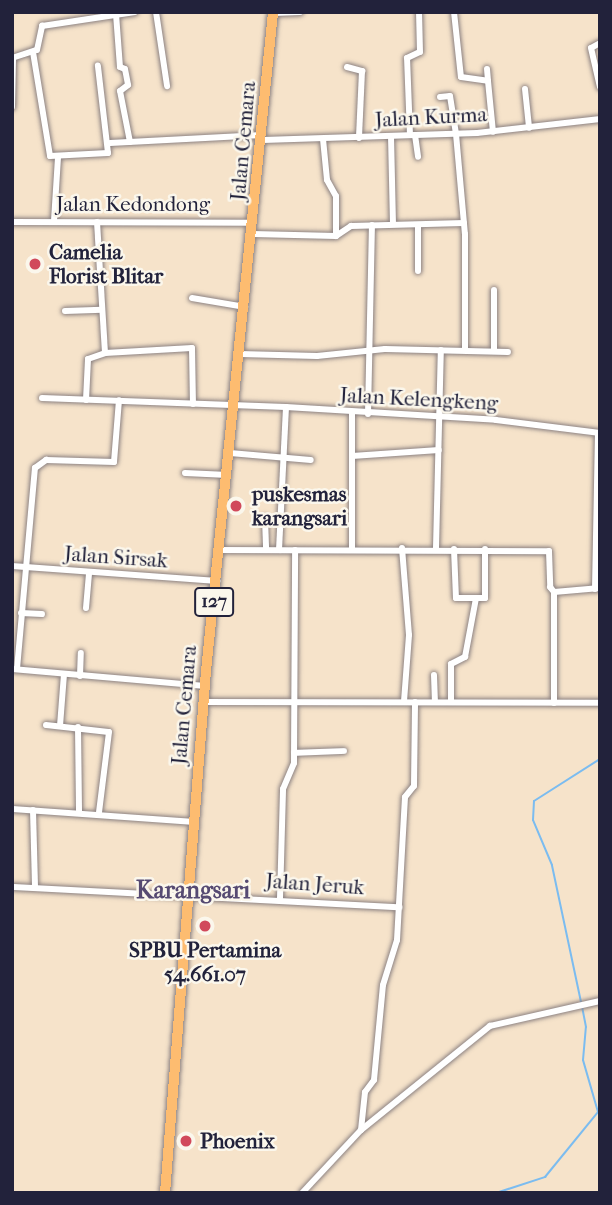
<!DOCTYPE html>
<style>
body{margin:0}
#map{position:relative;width:612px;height:1205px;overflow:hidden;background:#f6e3ca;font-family:"IM FELL French Canon",serif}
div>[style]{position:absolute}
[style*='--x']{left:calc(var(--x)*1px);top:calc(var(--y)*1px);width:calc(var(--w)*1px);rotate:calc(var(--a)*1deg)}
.stream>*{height:2px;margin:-1px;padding:0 1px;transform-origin:1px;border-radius:1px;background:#7bbcf0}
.roads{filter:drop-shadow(0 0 2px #8c8282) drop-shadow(0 0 2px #8c8282)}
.minor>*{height:6px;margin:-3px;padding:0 3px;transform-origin:3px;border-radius:3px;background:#fff}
.primary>*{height:10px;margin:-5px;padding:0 5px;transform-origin:5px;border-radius:5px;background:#fdbc70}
.dots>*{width:19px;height:19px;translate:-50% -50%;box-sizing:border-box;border:4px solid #fbf7ec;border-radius:50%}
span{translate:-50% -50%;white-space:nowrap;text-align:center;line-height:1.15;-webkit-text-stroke:5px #fbf7ec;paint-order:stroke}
.shield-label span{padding:2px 5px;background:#fbf7ec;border:2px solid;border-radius:5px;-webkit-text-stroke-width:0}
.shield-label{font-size:19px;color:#22223b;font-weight:700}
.street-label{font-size:21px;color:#22223b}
.poi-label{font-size:21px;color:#22223b;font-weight:700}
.left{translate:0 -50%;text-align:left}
.quarter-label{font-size:24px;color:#564a72;font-weight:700}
.frame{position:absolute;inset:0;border:14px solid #22223b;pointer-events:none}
</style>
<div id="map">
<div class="stream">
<i style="--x:581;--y:1002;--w:140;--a:-102"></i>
<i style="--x:552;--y:865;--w:49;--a:-112.9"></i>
<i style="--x:533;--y:820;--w:19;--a:-87"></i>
<i style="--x:534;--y:801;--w:78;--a:-32.5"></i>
<i style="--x:496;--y:1193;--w:52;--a:-18.1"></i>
<i style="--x:545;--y:1177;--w:84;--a:-50.8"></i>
<i style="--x:598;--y:1112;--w:54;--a:-106.1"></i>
<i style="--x:583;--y:1060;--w:33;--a:-85"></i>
<i style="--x:586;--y:1027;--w:20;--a:-101"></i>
</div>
<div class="roads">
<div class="minor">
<i style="--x:156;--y:12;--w:75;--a:81.5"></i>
<i style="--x:454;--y:12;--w:65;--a:83.9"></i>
<i style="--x:461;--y:77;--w:27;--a:8"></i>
<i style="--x:488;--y:81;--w:51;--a:84.4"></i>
<i style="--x:273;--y:13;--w:27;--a:-2"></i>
<i style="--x:116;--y:14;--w:53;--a:85.7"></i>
<i style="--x:120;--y:67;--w:5;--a:22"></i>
<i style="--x:125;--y:69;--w:16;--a:79"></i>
<i style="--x:128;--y:85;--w:10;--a:143"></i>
<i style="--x:120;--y:91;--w:52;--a:78.9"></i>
<i style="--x:600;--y:43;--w:10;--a:151"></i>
<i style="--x:591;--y:48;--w:40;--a:77"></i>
<i style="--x:33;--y:52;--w:105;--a:80.7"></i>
<i style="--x:50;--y:156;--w:58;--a:-3"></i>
<i style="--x:108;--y:153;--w:88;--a:-96.6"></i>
<i style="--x:12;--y:58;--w:26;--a:-18"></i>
<i style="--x:37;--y:50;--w:25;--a:-78"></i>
<i style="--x:42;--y:26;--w:94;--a:-8.6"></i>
<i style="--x:347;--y:67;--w:16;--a:15"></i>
<i style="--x:362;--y:71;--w:67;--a:92.6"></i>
<i style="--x:487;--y:69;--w:12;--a:85"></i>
<i style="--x:525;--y:89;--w:39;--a:84"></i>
<i style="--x:440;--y:97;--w:10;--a:-6"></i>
<i style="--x:450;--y:96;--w:38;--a:81"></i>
<i style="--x:456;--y:134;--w:100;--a:84.9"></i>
<i style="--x:465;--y:234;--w:115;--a:90"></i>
<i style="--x:12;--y:107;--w:49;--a:-88.8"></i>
<i style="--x:410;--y:135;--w:77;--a:-92.2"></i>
<i style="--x:407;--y:58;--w:14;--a:-25"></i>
<i style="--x:420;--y:52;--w:40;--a:-91.4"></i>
<i style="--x:415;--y:135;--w:22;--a:82"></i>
<i style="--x:391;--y:136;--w:88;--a:88.7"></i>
<i style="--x:323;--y:139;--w:41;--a:84.4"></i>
<i style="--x:327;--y:180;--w:18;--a:61"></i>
<i style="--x:336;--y:196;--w:40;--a:90"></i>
<i style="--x:263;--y:140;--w:214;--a:-1.9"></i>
<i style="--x:477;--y:133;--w:124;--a:-6.5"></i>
<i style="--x:110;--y:143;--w:152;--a:-3"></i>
<i style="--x:54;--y:221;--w:64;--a:-86.4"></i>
<i style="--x:12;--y:222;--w:240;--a:0.2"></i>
<i style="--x:97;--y:222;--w:131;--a:86.5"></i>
<i style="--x:105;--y:353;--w:87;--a:-3.3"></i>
<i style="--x:192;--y:348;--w:56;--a:89"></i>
<i style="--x:253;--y:234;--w:83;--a:1.4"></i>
<i style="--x:336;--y:236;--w:18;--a:-34"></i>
<i style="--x:351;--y:226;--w:113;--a:-1.5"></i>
<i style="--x:418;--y:271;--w:46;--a:-90"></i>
<i style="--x:192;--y:298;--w:54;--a:9.6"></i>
<i style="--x:65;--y:311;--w:37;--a:-2"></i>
<i style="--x:494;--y:351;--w:61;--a:-90"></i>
<i style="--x:240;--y:354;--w:77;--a:1.5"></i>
<i style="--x:317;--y:356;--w:68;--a:-5.9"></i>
<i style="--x:385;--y:349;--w:123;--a:1.4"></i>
<i style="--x:42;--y:398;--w:244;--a:2.1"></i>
<i style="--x:286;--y:407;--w:210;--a:3.5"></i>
<i style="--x:496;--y:420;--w:105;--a:7.1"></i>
<i style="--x:86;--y:400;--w:41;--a:-87.2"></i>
<i style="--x:88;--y:359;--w:18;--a:-19"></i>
<i style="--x:352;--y:413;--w:135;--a:90"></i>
<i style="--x:368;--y:414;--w:189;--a:-88.8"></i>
<i style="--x:230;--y:453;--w:81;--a:4.9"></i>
<i style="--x:352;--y:456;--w:87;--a:-3.9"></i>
<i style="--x:185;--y:473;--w:43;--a:2.7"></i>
<i style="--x:265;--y:518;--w:32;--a:88"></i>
<i style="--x:402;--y:548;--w:87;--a:85.4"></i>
<i style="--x:409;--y:635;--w:67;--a:94.3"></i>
<i style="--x:436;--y:548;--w:198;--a:-88.6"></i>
<i style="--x:454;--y:549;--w:49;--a:87.7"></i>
<i style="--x:456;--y:598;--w:29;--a:0"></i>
<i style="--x:485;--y:598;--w:49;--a:-90"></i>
<i style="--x:220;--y:550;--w:329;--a:0.2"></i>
<i style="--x:549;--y:551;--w:36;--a:88"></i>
<i style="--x:550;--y:587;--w:6;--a:51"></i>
<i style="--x:554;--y:592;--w:111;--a:90"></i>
<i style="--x:279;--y:550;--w:143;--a:-87.2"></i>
<i style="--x:12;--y:566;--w:206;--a:4.2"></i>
<i style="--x:595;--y:589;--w:156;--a:-88.9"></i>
<i style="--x:554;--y:592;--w:46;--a:-5"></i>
<i style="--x:86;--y:608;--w:35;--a:-85"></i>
<i style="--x:21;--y:613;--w:21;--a:3"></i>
<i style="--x:12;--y:669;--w:194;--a:5"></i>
<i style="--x:17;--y:669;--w:202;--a:-84.9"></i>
<i style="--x:35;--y:468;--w:14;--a:-36"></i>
<i style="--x:46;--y:460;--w:68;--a:1.7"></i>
<i style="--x:114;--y:462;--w:62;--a:-85.4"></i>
<i style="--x:434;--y:675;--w:27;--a:88"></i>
<i style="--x:80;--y:676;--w:23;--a:-88"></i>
<i style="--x:204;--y:702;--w:396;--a:0.1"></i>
<i style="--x:451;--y:702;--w:38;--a:-90"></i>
<i style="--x:451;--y:664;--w:16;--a:-27"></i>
<i style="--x:465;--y:657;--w:60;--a:-79.4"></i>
<i style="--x:46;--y:725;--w:63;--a:6.3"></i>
<i style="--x:109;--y:732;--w:81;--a:97.1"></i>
<i style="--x:60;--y:726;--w:52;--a:-85.6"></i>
<i style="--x:78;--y:727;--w:84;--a:89.3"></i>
<i style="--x:294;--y:753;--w:50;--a:-2.3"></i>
<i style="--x:12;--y:809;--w:180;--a:4.1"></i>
<i style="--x:33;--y:810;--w:77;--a:88.5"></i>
<i style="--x:12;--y:887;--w:388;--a:3"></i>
<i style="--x:280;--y:898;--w:109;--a:-88.4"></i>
<i style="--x:283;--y:789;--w:28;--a:-67"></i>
<i style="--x:294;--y:763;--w:213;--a:-89.7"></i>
<i style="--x:361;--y:1130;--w:38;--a:-84"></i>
<i style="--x:365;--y:1092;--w:15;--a:-53"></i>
<i style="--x:374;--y:1080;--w:95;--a:-84.6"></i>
<i style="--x:383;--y:985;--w:47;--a:-72.7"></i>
<i style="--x:397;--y:940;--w:143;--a:-86.8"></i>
<i style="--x:405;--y:797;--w:14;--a:-51"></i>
<i style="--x:414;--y:786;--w:84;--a:-89.3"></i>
<i style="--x:302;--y:1193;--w:86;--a:-46.9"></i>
<i style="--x:361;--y:1130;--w:166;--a:-38.9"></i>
<i style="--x:490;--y:1026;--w:113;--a:-12.8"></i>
</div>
<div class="primary">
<i style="--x:165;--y:1193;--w:524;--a:-85.51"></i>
<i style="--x:206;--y:671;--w:662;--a:-84.19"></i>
</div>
</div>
<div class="dots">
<i style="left:35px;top:264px;background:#d1495b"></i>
<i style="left:236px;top:506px;background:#d1495b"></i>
<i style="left:205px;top:926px;background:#d1495b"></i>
<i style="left:186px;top:1141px;background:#d1495b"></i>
</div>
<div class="shield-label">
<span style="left:214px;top:602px">127</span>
</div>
<div class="street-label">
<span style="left:431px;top:117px;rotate:-3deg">Jalan Kurma</span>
<span style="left:243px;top:141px;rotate:-85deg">Jalan Cemara</span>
<span style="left:133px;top:204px">Jalan Kedondong</span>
<span style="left:419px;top:399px;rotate:3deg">Jalan Kelengkeng</span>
<span style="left:116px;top:557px;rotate:4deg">Jalan Sirsak</span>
<span style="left:184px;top:705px;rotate:-85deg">Jalan Cemara</span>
<span style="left:315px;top:884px;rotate:4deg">Jalan Jeruk</span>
</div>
<div class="poi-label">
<span class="left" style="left:49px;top:264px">Camelia<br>Florist Blitar</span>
<span class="left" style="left:252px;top:506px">puskesmas<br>karangsari</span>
<span style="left:205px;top:962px">SPBU Pertamina<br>54.661.07</span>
<span class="left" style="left:200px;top:1141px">Phoenix</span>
</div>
<div class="quarter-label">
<span style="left:193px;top:891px">Karangsari</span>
</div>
<div class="frame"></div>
</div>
